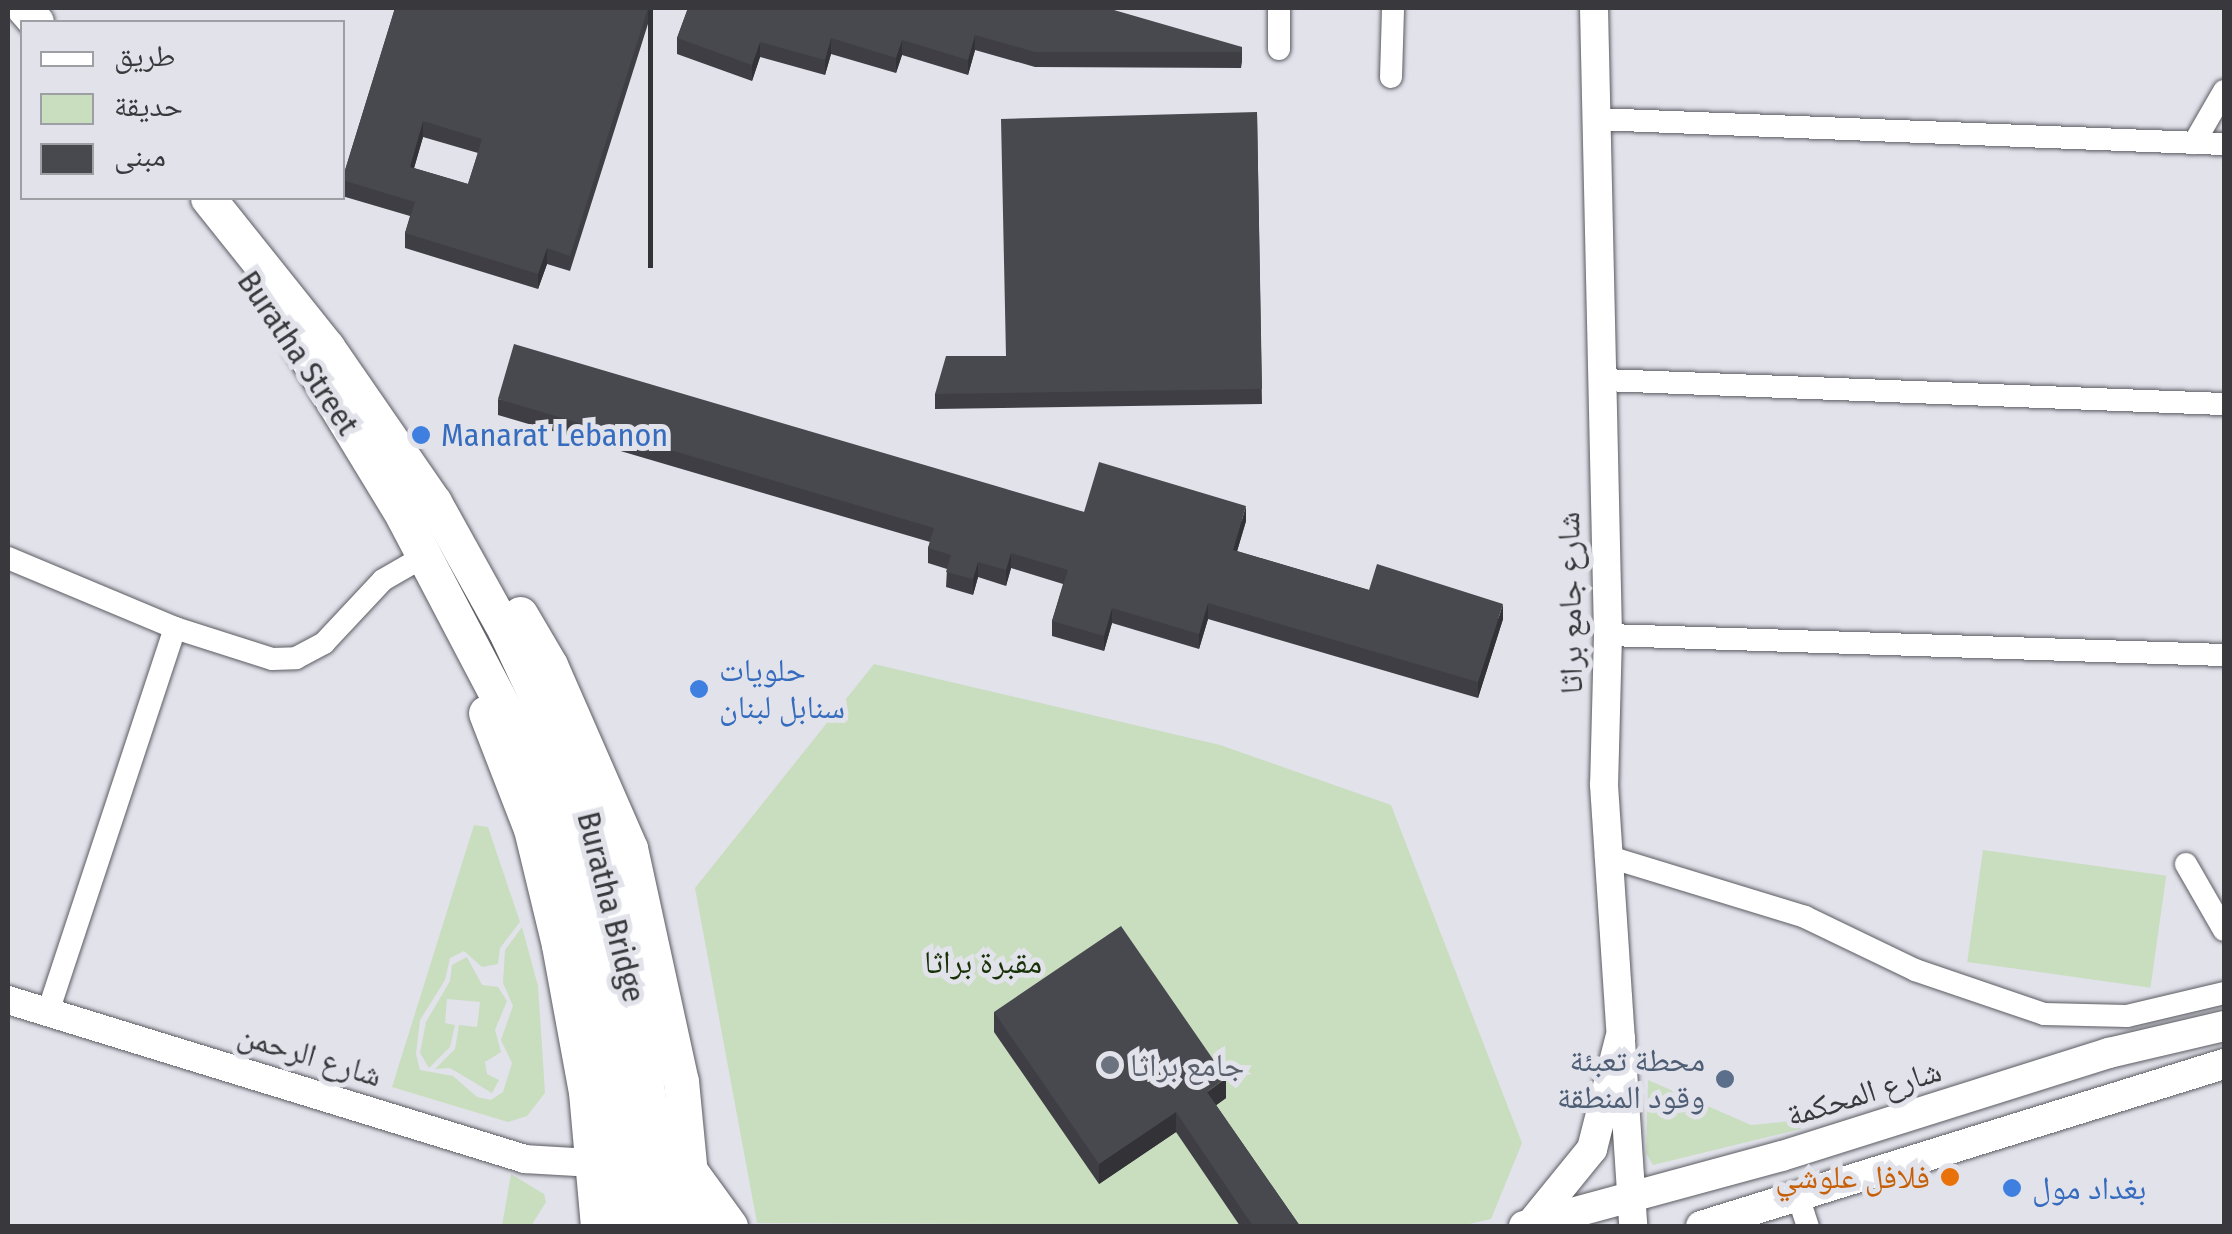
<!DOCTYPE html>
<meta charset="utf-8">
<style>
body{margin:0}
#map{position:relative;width:2232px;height:1234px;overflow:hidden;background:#e2e2eb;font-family:"Fira Sans Condensed","Noto Naskh Arabic",sans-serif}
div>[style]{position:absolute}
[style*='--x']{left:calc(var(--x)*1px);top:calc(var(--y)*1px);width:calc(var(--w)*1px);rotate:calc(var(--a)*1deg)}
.green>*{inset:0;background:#c9ddbf;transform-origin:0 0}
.roads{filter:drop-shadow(0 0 2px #5b5b62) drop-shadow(0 0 2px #5b5b62)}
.minor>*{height:22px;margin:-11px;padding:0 11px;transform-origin:11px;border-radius:11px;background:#fff}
.tertiary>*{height:28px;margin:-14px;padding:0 14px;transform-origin:14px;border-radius:14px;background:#fff}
.secondary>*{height:30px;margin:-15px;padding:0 15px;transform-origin:15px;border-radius:15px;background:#fff}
.primary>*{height:35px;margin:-17.5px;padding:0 17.5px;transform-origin:17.5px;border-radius:17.5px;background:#fff}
.wall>*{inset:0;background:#3e3e44}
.shaded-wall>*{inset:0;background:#323237;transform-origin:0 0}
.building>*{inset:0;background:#48484f}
.dots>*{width:28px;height:28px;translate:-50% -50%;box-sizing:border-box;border:5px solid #e2e2eb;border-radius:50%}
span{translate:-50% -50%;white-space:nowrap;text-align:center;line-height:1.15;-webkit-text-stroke:10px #e2e2eb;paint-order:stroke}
.street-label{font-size:32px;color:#39393d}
.shop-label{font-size:32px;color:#366cbe}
.left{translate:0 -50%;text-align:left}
.park-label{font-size:32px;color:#183107}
.service-label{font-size:32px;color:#4e5e75}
.right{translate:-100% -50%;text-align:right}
.worship-label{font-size:32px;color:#5b616d}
.food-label{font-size:32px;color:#c56008}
.frame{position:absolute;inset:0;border:10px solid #39393d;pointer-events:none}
.legend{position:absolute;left:20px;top:20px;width:325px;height:180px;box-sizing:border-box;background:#e2e2eb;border:2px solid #9e9ea5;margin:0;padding:12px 18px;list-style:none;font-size:30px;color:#39393d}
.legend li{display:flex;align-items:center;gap:20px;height:50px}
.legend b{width:50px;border:2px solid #9e9ea5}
</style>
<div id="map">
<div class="green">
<i style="clip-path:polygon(874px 664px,1220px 745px,1391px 805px,1522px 1143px,1491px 1219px,1461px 1226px,757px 1223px,695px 888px)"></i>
<i style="clip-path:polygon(474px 825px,488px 827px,520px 922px,500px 948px,498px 964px,482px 967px,464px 951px,450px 958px,445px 980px,420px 1020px,416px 1054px,420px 1070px,453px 1076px,477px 1097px,491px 1100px,503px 1092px,512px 1063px,501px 1040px,513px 1006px,503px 983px,505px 950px,522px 927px,538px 986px,545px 1093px,527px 1116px,508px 1122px,392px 1087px)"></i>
<i style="left:1983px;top:850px;width:185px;height:113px;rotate:8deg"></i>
<i style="clip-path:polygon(467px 957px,482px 985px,498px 987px,507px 1001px,495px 1030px,501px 1052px,485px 1062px,487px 1074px,499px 1080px,492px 1093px,450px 1068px,435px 1069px,455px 1049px,459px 1025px,477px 1027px,480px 1002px,447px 999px,445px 1023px,455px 1025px,450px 1047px,429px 1068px,420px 1053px,426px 1022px,450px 981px,452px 965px)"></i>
<i style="clip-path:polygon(1648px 1080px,1751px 1125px,1792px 1121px,1801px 1129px,1653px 1165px,1646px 1153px)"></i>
<i style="clip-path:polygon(511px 1174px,544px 1194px,546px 1202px,531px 1226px,502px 1226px)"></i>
</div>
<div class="roads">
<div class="minor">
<i style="--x:1279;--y:8;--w:41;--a:90"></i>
<i style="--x:1391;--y:77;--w:69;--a:-88.3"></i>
<i style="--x:1596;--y:119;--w:628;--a:2.28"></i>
<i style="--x:2194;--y:143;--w:60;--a:-60"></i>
<i style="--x:1604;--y:380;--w:620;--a:2.22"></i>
<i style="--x:8;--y:558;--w:181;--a:22.7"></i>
<i style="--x:175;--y:628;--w:404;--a:108.3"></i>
<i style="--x:175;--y:628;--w:102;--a:17.7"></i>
<i style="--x:272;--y:659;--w:24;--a:-2"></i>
<i style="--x:296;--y:658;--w:32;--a:-28"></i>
<i style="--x:324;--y:643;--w:86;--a:-46.9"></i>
<i style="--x:383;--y:580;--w:34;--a:-30"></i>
<i style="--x:1608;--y:635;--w:616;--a:1.86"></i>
<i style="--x:1606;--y:856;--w:208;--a:17"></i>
<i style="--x:1805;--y:917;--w:122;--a:25.7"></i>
<i style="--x:1915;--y:970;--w:136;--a:18.8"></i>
<i style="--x:2044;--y:1014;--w:83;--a:1.4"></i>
<i style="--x:2127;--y:1016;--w:100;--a:-13.3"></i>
<i style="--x:2186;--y:864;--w:76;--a:60.1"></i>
<i style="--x:1797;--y:1193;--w:35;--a:72"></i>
</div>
<div class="tertiary">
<i style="--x:1594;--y:8;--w:627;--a:88.72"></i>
<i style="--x:1608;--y:635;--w:150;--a:91.5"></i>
<i style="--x:1604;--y:785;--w:442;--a:86.2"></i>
<i style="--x:8;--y:1000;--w:541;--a:17.09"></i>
<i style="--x:525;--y:1159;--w:68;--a:3.4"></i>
</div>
<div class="secondary">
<i style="--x:1531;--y:1224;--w:97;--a:-50.9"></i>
<i style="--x:1592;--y:1149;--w:114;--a:-75.7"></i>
<i style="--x:1524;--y:1226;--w:267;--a:-15.2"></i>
<i style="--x:1782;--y:1156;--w:343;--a:-17.5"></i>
<i style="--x:2109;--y:1053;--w:118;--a:-13.2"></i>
<i style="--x:1701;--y:1226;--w:548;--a:-17.21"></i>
</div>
<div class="primary">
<i style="--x:24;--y:8;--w:18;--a:49"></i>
<i style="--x:208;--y:198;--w:191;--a:51.4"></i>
<i style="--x:327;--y:347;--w:188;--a:55.4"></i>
<i style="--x:434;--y:502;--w:149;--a:61"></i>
<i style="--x:506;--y:632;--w:202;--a:64.8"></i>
<i style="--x:592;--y:815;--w:192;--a:76.8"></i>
<i style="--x:636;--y:1002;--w:226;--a:82.9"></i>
<i style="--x:301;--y:348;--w:197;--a:58.7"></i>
<i style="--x:403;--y:516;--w:344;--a:62.3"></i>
<i style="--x:563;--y:821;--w:195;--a:77.5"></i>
<i style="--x:605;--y:1011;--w:216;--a:83.4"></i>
<i style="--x:520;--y:614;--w:59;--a:59.5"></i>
<i style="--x:550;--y:665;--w:200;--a:66.4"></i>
<i style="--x:630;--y:848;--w:239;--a:77.7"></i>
<i style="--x:681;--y:1081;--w:146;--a:84.5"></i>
<i style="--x:486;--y:713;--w:124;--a:68.8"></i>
<i style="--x:531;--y:829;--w:119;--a:76.4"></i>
<i style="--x:559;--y:945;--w:149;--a:79.6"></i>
<i style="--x:586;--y:1092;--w:135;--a:84.9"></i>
<i style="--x:693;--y:1175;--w:63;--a:54"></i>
</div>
</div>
<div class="wall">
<i style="clip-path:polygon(evenodd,395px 8px,653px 8px,570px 271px,547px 264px,538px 289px,405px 248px,405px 233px,410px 216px,342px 196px,342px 180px,395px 8px,423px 137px,478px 153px,468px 184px,414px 168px,423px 137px)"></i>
<i style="clip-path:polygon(688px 8px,1242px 47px,1242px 62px,1241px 68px,1035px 67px,975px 50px,968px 75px,902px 55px,896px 73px,831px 54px,825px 75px,760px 57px,752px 81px,677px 54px,677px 38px)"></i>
<i style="clip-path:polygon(1257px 112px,1262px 404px,935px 409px,935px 394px,1006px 356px)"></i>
<i style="clip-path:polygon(498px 399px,1084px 512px,1246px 521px,1237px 551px,1369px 590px,1503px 619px,1478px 698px,1208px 619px,1199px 649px,1112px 623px,1104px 651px,1052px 636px,1052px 621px,1063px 584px,1011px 568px,1006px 586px,978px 577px,973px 595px,946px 587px,947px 569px,928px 563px,928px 548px,930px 542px,498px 415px)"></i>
<i style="clip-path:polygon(994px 1012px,1226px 1098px,1216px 1105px,1300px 1226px,1240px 1226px,1176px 1132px,1099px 1184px,994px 1032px)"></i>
</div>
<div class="shaded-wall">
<i style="left:648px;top:8px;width:5px;height:260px"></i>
<i style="clip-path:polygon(975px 35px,975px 50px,968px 75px,968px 60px)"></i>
<i style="clip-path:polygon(831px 38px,831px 54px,825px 75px,825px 60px)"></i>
<i style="clip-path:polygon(902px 40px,902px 55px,896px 73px,896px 58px)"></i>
<i style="clip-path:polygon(760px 42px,760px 57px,752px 81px,752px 65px)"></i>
<i style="clip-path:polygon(423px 121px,423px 137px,410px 182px,410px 167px)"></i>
<i style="clip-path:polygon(547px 248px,547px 264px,538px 289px,538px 274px)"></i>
<i style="clip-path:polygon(1246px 506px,1246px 521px,1233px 565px,1233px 550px)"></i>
<i style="clip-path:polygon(1011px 553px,1011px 568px,1006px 586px,1006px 570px)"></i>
<i style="clip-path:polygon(978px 562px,978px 577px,973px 595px,973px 579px)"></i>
<i style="clip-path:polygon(1208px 603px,1208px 619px,1199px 649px,1199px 634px)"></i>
<i style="clip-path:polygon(1503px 604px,1503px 619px,1478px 698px,1478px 682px)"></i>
<i style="clip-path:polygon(1112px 608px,1112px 623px,1104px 651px,1104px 636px)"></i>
<i style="clip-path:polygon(1226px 1078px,1226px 1098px,1207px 1112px,1207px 1092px)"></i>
<i style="clip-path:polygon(1176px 1112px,1176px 1132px,1099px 1184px,1099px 1164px)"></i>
</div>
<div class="building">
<i style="clip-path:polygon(evenodd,395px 8px,648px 8px,570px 256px,547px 248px,538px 274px,405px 233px,415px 202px,342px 180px,395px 8px,423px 121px,482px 139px,468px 184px,410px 167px,423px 121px)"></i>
<i style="clip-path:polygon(688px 8px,1107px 8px,1242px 47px,1241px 52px,1035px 52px,975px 35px,968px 60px,902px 40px,896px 58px,831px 38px,825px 60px,760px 42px,752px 65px,677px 38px)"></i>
<i style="clip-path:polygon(1257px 112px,1262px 389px,935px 394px,946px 356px,1006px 356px,1001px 119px)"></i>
<i style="clip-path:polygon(514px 344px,1084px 512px,1099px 462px,1246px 506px,1233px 550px,1369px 590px,1377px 564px,1503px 604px,1478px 682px,1208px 603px,1199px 634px,1112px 608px,1104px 636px,1052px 621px,1068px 570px,1011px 553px,1006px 570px,978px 562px,973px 579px,946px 572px,951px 555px,928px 548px,934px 528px,498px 399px)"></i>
<i style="clip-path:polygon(1121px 926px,1226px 1078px,1207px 1092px,1300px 1226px,1253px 1226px,1176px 1112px,1099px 1164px,994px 1012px)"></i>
</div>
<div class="dots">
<i style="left:421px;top:435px;background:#3f7fe0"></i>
<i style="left:699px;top:689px;background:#3f7fe0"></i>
<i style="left:1110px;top:1065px;background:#6b7280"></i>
<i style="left:1725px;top:1079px;background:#5c6f8a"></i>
<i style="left:1950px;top:1177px;background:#e8710a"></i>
<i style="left:2012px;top:1188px;background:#3f7fe0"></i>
</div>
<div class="street-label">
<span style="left:298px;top:353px;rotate:56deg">Buratha Street</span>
<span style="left:1570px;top:603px;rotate:-91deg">شارع جامع براثا</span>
<span style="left:611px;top:907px;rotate:76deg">Buratha Bridge</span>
<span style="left:310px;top:1055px;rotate:17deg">شارع الرحمن</span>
<span style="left:1864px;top:1093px;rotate:-17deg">شارع المحكمة</span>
</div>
<div class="shop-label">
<span class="left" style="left:441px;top:435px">Manarat Lebanon</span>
<span class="left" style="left:719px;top:689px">حلويات<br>سنابل لبنان</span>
<span class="left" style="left:2032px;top:1188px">بغداد مول</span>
</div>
<div class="park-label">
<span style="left:983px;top:962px">مقبرة براثا</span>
</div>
<div class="service-label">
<span class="right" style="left:1705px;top:1079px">محطة تعبئة<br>وقود المنطقة</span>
</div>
<div class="worship-label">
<span class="left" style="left:1130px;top:1065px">جامع براثا</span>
</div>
<div class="food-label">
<span class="right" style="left:1930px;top:1177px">فلافل علوشي</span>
</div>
<div class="frame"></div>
<ul class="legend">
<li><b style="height:12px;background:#fff"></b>طريق</li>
<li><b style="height:28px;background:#c9ddbf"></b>حديقة</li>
<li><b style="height:28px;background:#48484f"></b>مبنى</li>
</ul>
</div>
